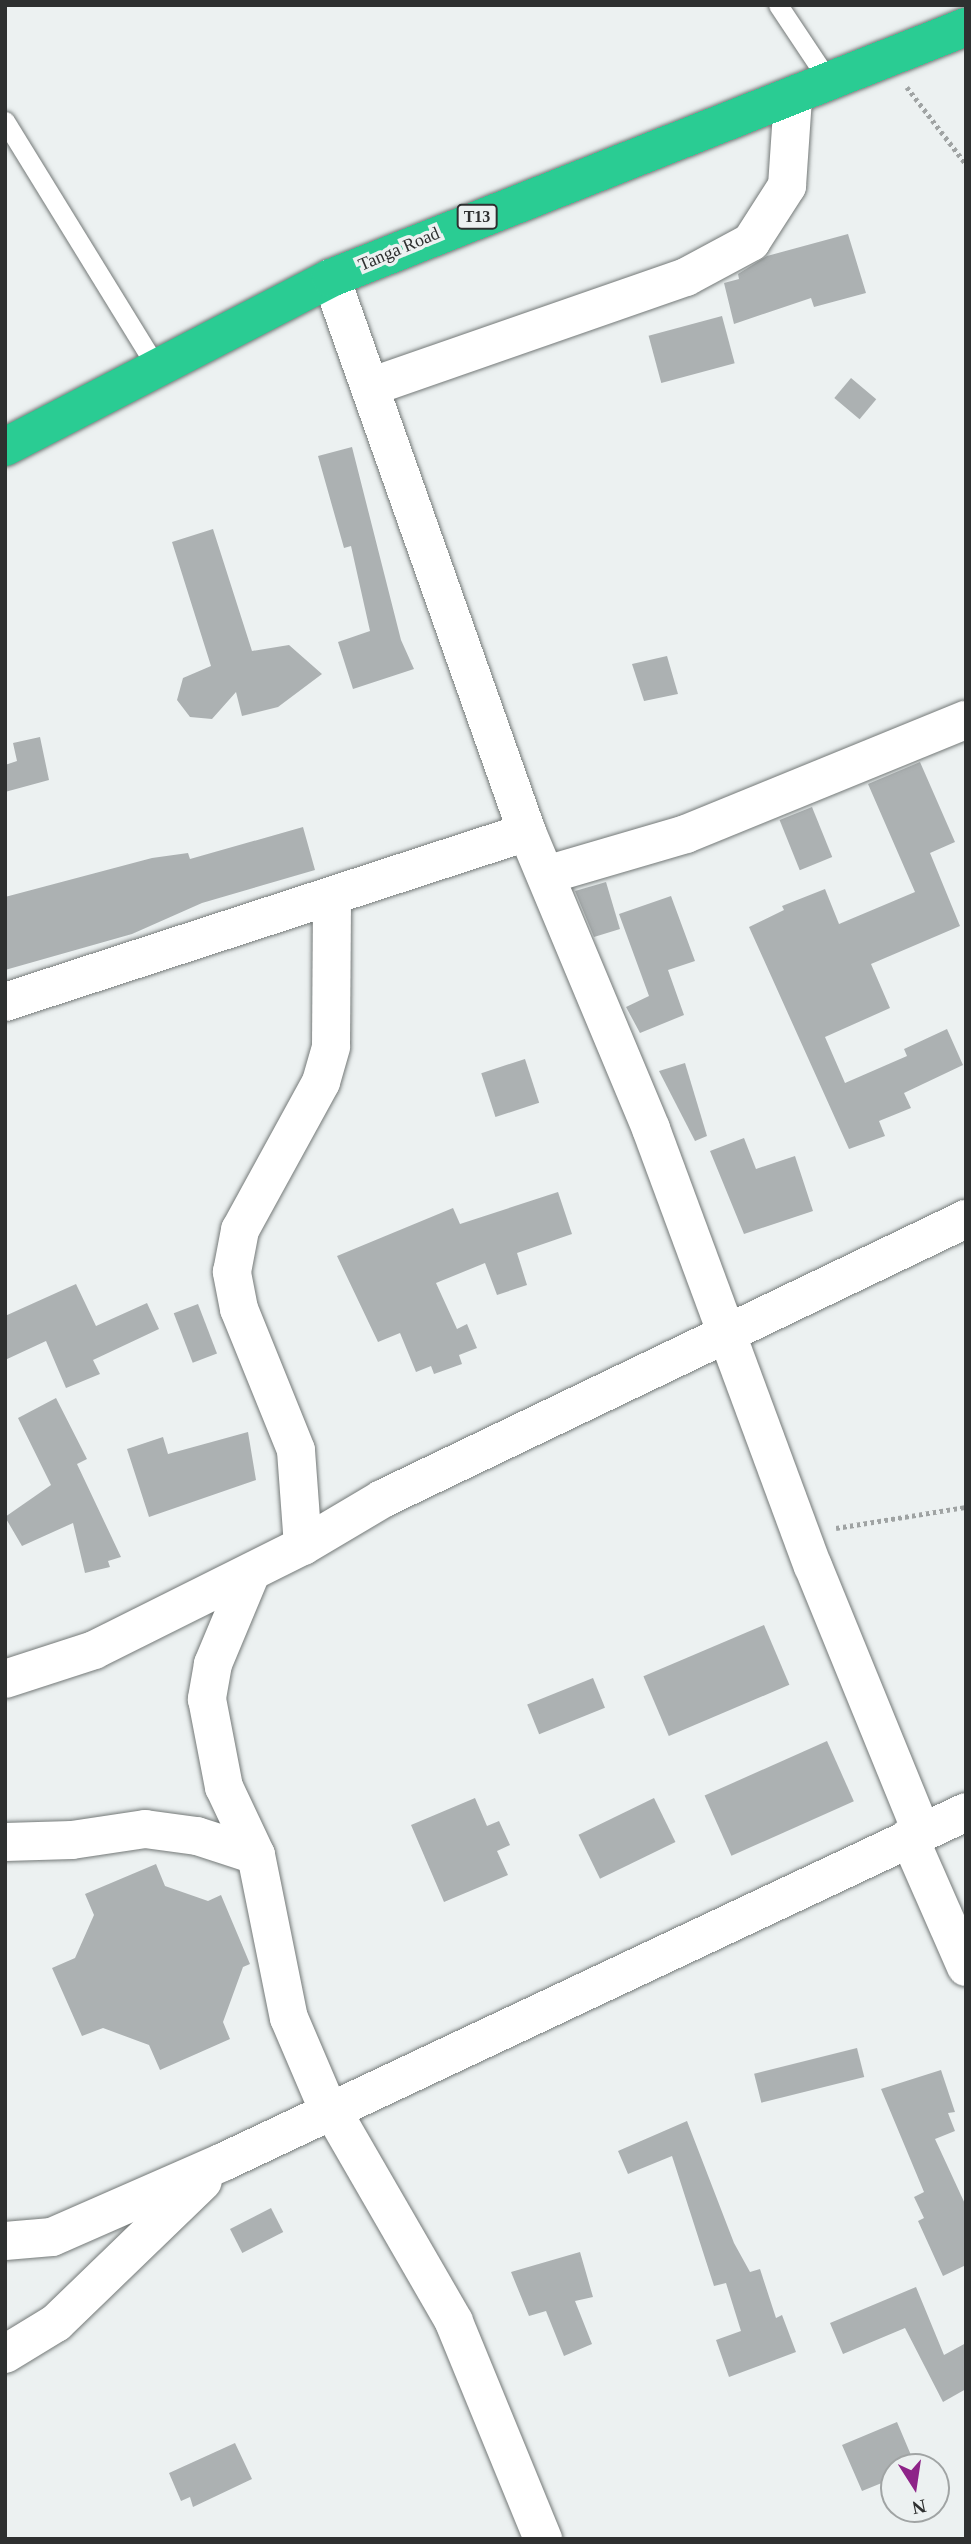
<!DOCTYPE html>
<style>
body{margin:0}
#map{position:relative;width:971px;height:2544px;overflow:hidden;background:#ecf1f1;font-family:"Times New Roman",serif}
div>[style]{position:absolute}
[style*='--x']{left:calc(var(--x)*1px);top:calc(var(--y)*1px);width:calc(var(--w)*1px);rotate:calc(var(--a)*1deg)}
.building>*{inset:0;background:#acb1b2;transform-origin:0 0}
.path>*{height:4.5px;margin-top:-2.25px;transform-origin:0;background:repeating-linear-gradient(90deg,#9fa3a3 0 3.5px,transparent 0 7px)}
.roads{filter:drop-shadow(0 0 2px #747978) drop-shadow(0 0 2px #747978)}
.lane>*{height:19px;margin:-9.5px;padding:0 9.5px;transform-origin:9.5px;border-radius:9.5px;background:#fff}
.street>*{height:38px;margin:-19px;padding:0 19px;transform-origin:19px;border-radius:19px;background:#fff}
.highway>*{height:38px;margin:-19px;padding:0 19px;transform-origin:19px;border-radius:19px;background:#2acc93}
span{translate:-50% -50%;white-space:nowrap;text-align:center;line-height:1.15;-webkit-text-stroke:7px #ecf1f1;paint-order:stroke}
.shield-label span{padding:2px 5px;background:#ecf1f1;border:2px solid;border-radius:5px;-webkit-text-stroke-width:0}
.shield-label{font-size:16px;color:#2e3030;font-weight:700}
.street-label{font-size:18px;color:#2e3030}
.frame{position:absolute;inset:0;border:7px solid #2e3030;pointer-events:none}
.north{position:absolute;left:880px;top:2453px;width:70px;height:70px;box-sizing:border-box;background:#ecf1f1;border:2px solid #a0a4a4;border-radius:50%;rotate:168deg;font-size:19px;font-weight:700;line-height:28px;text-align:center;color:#2e3030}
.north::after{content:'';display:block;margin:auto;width:24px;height:32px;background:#8e2488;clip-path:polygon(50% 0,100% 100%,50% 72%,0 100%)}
</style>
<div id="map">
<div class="building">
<i style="clip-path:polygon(848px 234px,866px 293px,814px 307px,811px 298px,734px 324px,724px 283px,739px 279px,738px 274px,767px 256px)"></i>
<i style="left:722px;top:316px;width:49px;height:76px;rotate:75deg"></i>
<i style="left:851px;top:378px;width:33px;height:26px;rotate:40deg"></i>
<i style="clip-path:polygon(352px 447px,401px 640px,414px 669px,353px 689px,338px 642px,370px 631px,351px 546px,344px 548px,318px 456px)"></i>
<i style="clip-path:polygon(213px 529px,252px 651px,289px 645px,322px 674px,278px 707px,242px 716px,236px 692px,212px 719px,190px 717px,177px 700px,183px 678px,211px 666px,172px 542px)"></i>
<i style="clip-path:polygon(667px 656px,678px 694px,644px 701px,632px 664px)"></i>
<i style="clip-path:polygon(40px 737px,49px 780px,5px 792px,5px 765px,17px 761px,13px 743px)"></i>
<i style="clip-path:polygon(920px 762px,955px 842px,930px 853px,960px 926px,871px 964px,890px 1008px,825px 1037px,845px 1083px,907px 1056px,904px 1049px,947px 1029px,963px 1065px,904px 1093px,911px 1108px,879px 1121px,885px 1136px,849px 1149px,749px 927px,784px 910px,782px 906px,825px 889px,839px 924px,915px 892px,868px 784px)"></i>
<i style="left:812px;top:807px;width:54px;height:35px;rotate:68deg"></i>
<i style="clip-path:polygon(303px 827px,315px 870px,202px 903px,132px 934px,5px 970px,5px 897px,152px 858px,188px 853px,190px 859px)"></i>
<i style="clip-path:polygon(606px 882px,620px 929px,594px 937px,575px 891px)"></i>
<i style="clip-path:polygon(671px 896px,695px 961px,668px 970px,684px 1015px,640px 1033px,626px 1007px,649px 996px,619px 914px)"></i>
<i style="left:525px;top:1059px;width:46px;height:46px;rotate:72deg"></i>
<i style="clip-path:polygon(685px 1063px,707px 1136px,695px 1141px,659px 1071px)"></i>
<i style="clip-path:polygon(744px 1138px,756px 1169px,795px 1156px,813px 1211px,744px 1234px,710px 1151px)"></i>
<i style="clip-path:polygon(558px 1192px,572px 1234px,517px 1253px,527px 1285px,497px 1295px,485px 1263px,436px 1283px,457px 1329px,467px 1324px,477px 1348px,459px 1355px,462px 1364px,434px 1374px,431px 1366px,416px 1372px,400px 1333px,378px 1342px,337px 1256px,453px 1208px,460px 1224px)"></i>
<i style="clip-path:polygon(76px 1284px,96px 1326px,147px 1303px,159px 1329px,93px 1360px,100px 1374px,66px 1388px,46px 1341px,5px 1360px,5px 1316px)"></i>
<i style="left:198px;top:1304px;width:53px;height:26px;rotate:69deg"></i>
<i style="clip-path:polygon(56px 1398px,87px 1459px,77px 1464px,121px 1557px,108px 1561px,110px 1567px,85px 1573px,73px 1523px,22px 1546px,5px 1517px,51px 1485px,18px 1418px)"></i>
<i style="clip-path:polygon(248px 1432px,256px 1480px,149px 1517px,127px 1449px,163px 1437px,168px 1454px)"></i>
<i style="left:764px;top:1625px;width:65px;height:131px;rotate:67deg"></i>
<i style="left:593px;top:1678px;width:32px;height:71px;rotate:68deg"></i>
<i style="left:827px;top:1741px;width:66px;height:134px;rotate:66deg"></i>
<i style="clip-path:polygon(475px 1798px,487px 1826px,499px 1821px,510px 1845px,497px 1851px,508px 1875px,444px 1902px,411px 1825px)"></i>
<i style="left:654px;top:1798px;width:49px;height:84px;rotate:64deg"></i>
<i style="clip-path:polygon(156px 1864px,165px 1886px,208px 1901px,221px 1895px,250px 1964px,243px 1967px,223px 2022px,230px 2039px,160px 2070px,149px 2045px,103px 2028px,82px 2036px,52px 1968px,75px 1958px,94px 1915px,85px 1894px)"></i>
<i style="left:857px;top:2048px;width:30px;height:106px;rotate:76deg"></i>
<i style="clip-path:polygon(941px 2070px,955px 2112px,948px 2113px,955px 2131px,935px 2139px,966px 2206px,966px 2265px,943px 2276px,918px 2221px,924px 2218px,914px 2197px,924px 2192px,881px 2089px)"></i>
<i style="clip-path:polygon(687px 2121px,734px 2243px,750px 2272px,760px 2269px,776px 2318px,782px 2315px,796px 2352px,729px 2377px,716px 2340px,741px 2331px,726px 2283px,714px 2286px,672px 2156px,628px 2174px,618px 2151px)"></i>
<i style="left:271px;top:2208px;width:27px;height:46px;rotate:63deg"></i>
<i style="clip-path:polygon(580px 2252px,593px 2297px,575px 2301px,592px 2344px,564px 2356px,546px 2311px,529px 2316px,511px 2272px)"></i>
<i style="clip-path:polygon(916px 2287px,944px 2355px,966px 2343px,966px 2389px,943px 2402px,905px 2328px,843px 2354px,830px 2323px)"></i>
<i style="clip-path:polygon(897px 2422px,916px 2467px,894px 2467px,894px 2478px,862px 2491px,842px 2445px)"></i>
<i style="clip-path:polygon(235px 2443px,252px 2479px,193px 2507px,190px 2497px,181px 2501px,169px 2473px)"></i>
</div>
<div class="path">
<i style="--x:907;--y:87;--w:97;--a:52.5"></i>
<i style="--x:836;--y:1528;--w:132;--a:-9.2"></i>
</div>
<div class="roads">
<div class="lane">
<i style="--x:778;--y:5;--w:90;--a:56.3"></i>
<i style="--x:5;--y:121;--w:292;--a:58.4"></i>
</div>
<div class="street">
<i style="--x:331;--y:278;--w:588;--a:70.52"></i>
<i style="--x:527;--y:832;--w:322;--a:67.3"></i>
<i style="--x:651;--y:1129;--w:466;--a:69.7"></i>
<i style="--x:813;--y:1566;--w:288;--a:67.8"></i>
<i style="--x:370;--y:387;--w:335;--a:-19.2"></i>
<i style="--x:686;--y:277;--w:74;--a:-28.3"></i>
<i style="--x:751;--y:242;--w:67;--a:-57.3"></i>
<i style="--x:787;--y:186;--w:88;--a:-86.1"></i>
<i style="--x:546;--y:875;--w:146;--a:-16.3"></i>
<i style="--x:686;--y:834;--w:302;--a:-22.2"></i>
<i style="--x:5;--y:1002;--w:549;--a:-18.04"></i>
<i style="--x:303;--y:1546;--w:96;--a:-94.2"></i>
<i style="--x:296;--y:1450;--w:152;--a:-112"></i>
<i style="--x:239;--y:1309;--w:38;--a:-101"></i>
<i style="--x:232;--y:1272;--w:43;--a:-79.2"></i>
<i style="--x:240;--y:1230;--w:169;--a:-61.3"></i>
<i style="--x:321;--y:1082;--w:37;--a:-74"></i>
<i style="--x:331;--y:1046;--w:147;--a:-89.6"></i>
<i style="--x:251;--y:1573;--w:99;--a:112.7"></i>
<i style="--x:213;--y:1664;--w:36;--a:100"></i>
<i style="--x:207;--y:1699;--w:90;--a:79.1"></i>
<i style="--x:224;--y:1787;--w:75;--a:64.8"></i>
<i style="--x:256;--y:1855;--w:166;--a:78.6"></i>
<i style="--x:289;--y:2018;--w:102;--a:66.9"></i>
<i style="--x:5;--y:1679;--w:94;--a:-18"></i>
<i style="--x:94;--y:1650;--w:233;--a:-26.5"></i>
<i style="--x:303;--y:1546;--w:92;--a:-30.7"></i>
<i style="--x:382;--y:1499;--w:648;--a:-25.62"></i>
<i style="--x:909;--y:1837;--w:142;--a:66.3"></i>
<i style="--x:5;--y:1842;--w:67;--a:-1.7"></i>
<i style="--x:72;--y:1840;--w:74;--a:-8.6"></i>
<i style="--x:145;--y:1829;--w:52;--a:7.7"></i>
<i style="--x:197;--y:1836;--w:62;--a:17.9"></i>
<i style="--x:333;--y:2112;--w:242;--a:60"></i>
<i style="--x:454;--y:2322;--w:235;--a:67.7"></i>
<i style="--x:5;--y:2241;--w:47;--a:-4.9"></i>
<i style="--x:52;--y:2237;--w:187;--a:-23.7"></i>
<i style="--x:223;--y:2162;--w:821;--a:-25.22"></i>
<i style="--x:5;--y:2354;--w:60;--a:-31.3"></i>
<i style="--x:56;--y:2323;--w:204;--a:-44"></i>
</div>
<div class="highway">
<i style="--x:5;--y:447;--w:367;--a:-27.4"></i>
<i style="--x:331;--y:278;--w:683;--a:-21.57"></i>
</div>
</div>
<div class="shield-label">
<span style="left:477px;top:217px">T13</span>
</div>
<div class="street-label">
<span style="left:399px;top:249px;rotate:-23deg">Tanga Road</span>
</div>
<div class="frame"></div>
<div class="north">N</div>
</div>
